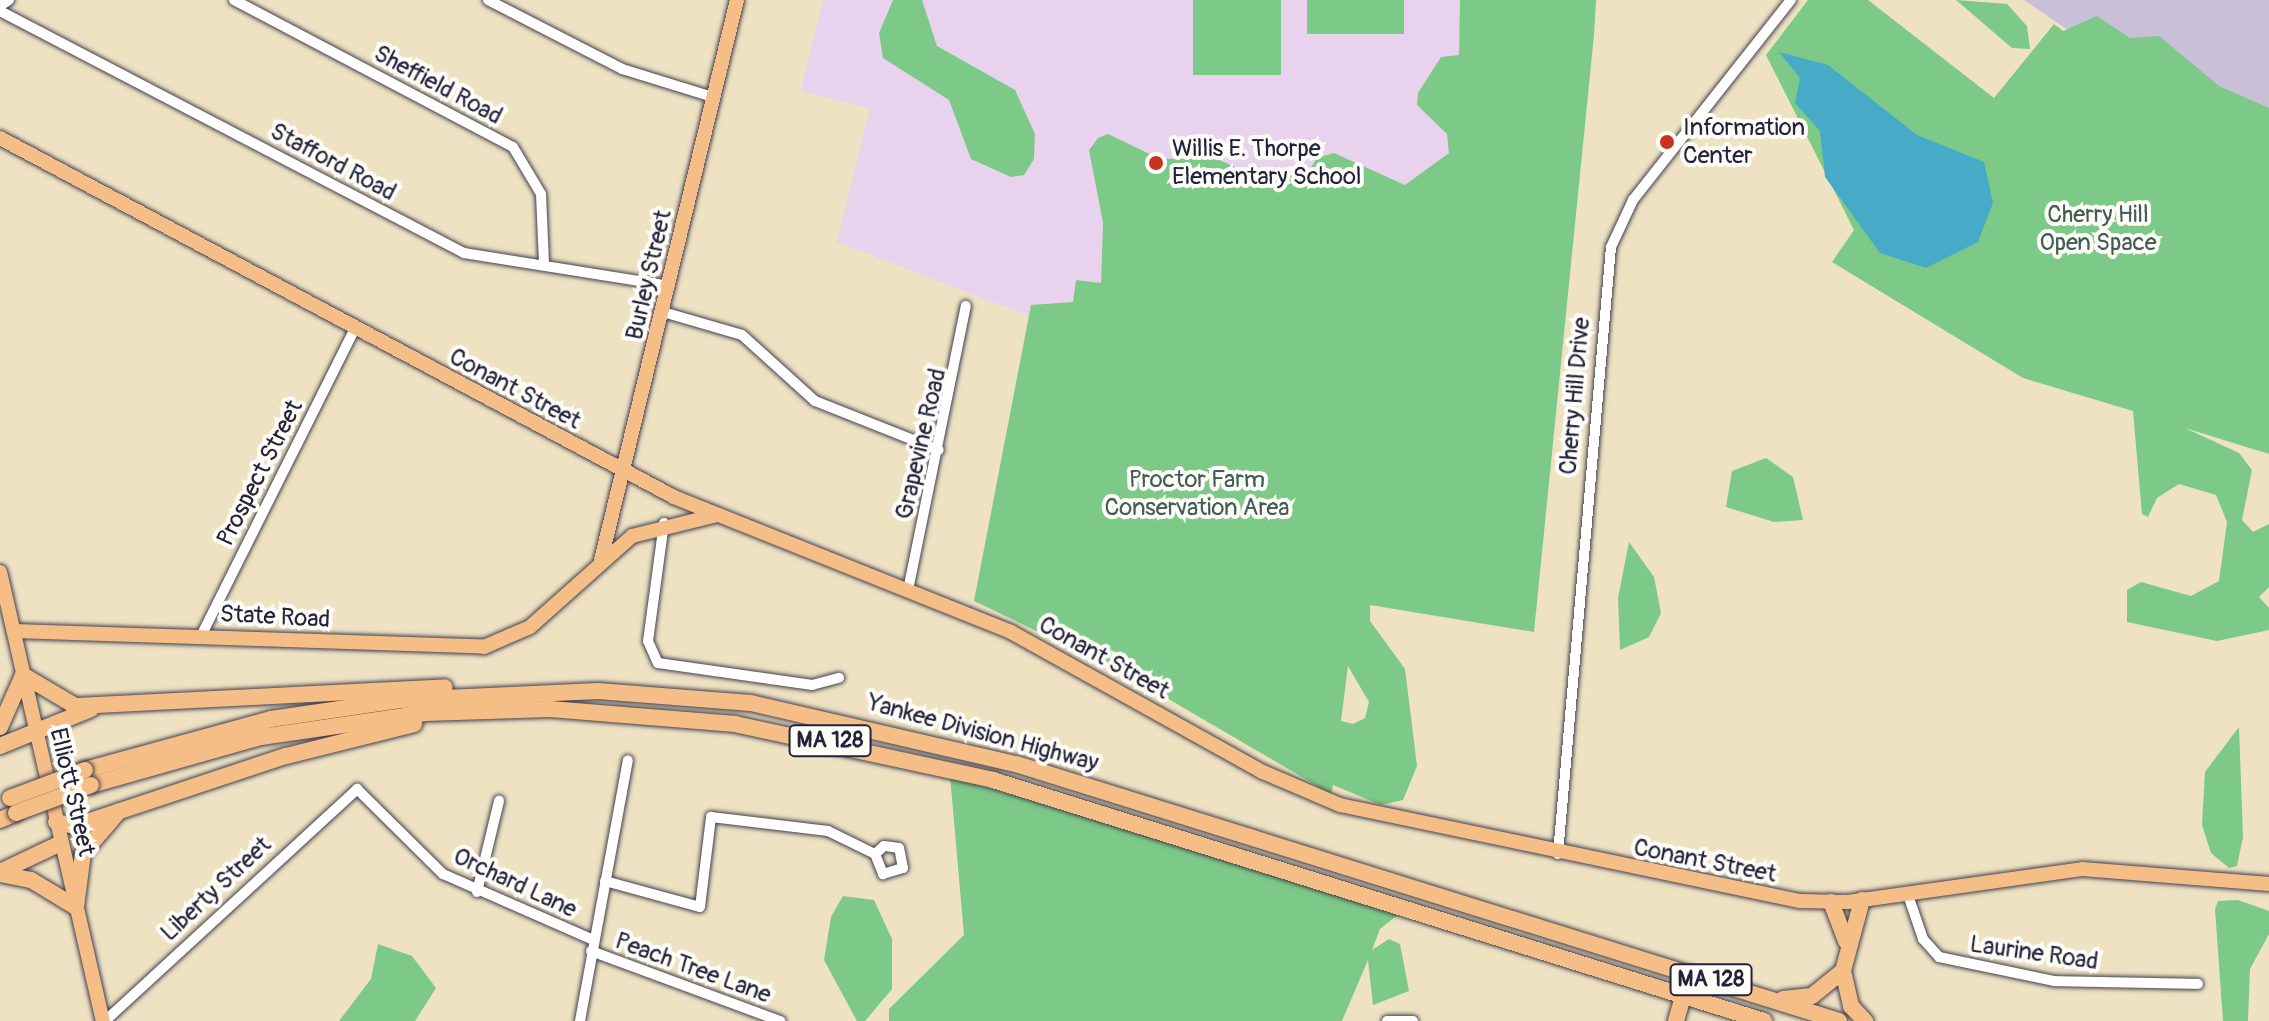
<!DOCTYPE html>
<style>
body{margin:0}
#map{position:relative;width:2269px;height:1021px;overflow:hidden;background:#eee2c3;font-family:Pangolin,sans-serif}
div>[style]{position:absolute}
[style*='--x']{left:calc(var(--x)*1px);top:calc(var(--y)*1px);width:calc(var(--w)*1px);rotate:calc(var(--a)*1deg)}
.built>*{inset:0;background:#e9d2ed}
.industrial>*{inset:0;background:#c9bfd7}
.green>*{inset:0;background:#7dc987;transform-origin:0 0}
.water>*{inset:0;background:#47aac7}
.roads{filter:drop-shadow(0 0 2px #413f4f) drop-shadow(0 0 2px #413f4f)}
.minor>*{height:10px;margin:-5px;padding:0 5px;transform-origin:5px;border-radius:5px;background:#fff}
.major>*{height:14px;margin:-7px;padding:0 7px;transform-origin:7px;border-radius:7px;background:#f6be87}
.highway>*{height:16px;margin:-8px;padding:0 8px;transform-origin:8px;border-radius:8px;background:#f6be87}
.bridges{filter:drop-shadow(0 0 2px #413f4f) drop-shadow(0 0 2px #413f4f)}
.highway-bridge>*{height:16px;margin:-8px;padding:0 8px;transform-origin:8px;border-radius:8px;background:#f6be87}
.dots>*{width:22px;height:22px;translate:-50% -50%;box-sizing:border-box;border:4px solid #fdfcf7;border-radius:50%}
span{translate:-50% -50%;white-space:nowrap;text-align:center;line-height:1.15;-webkit-text-stroke:8px #fdfcf7;paint-order:stroke}
.shield-label span{padding:2px 6px;background:#fdfcf7;border:2px solid;border-radius:6px;-webkit-text-stroke-width:0}
.shield-label{font-size:22px;color:#22223b;font-weight:700}
.street-label{font-size:24px;color:#22223b}
.poi-label{font-size:24px;color:#22223b}
.left{translate:0 -50%;text-align:left}
.park-label{font-size:24px;color:#425c56}
</style>
<div id="map">
<div class="built">
<i style="clip-path:polygon(823px 0,1460px 0,1458px 158px,1376px 230px,1246px 302px,1076px 280px,1073px 302px,1032px 305px,1029px 316px,837px 242px,870px 108px,801px 91px)"></i>
</div>
<div class="industrial">
<i style="clip-path:polygon(2024px 0,2269px 0,2269px 112px,2113px 61px)"></i>
</div>
<div class="green">
<i style="clip-path:polygon(893px 0,922px 0,937px 46px,1015px 90px,1035px 134px,1034px 159px,1024px 175px,1011px 177px,971px 159px,949px 100px,883px 58px,879px 33px)"></i>
<i style="left:1193px;top:0;width:88px;height:75px"></i>
<i style="left:1307px;top:0;width:97px;height:34px"></i>
<i style="clip-path:polygon(evenodd,1460px 0,1596px 0,1594px 35px,1534px 632px,1370px 605px,1370px 621px,1405px 669px,1417px 766px,1403px 800px,1381px 805px,1333px 785px,1331px 794px,1124px 673px,974px 601px,1031px 305px,1073px 302px,1076px 280px,1101px 283px,1103px 223px,1089px 150px,1098px 138px,1108px 134px,1160px 159px,1215px 158px,1262px 179px,1307px 173px,1317px 158px,1334px 153px,1405px 185px,1449px 153px,1447px 134px,1417px 105px,1418px 93px,1441px 57px,1459px 55px,1460px 0,1348px 666px,1369px 702px,1365px 718px,1353px 724px,1341px 721px,1348px 666px)"></i>
<i style="clip-path:polygon(1808px 0,1868px 0,1994px 98px,2054px 24px,2063px 31px,2097px 16px,2130px 38px,2159px 36px,2219px 86px,2269px 108px,2269px 454px,2185px 428px,2239px 453px,2252px 470px,2242px 520px,2253px 532px,2269px 524px,2269px 587px,2259px 597px,2269px 608px,2269px 630px,2217px 641px,2127px 622px,2127px 590px,2141px 582px,2191px 596px,2219px 581px,2227px 522px,2216px 495px,2179px 484px,2157px 498px,2148px 517px,2142px 514px,2133px 411px,2023px 378px,1832px 262px,1854px 230px,1766px 55px)"></i>
<i style="clip-path:polygon(1956px 0,2007px 4px,2027px 26px,2030px 49px,2012px 48px)"></i>
<i style="clip-path:polygon(1766px 458px,1793px 477px,1803px 520px,1774px 522px,1726px 507px,1732px 471px)"></i>
<i style="clip-path:polygon(1629px 542px,1654px 577px,1661px 613px,1649px 637px,1620px 650px,1618px 598px)"></i>
<i style="clip-path:polygon(2239px 727px,2243px 837px,2237px 866px,2229px 868px,2211px 853px,2202px 825px,2205px 772px)"></i>
<i style="clip-path:polygon(950px 776px,1400px 913px,1380px 929px,1372px 950px,1389px 939px,1400px 944px,1409px 991px,1373px 1005px,1368px 960px,1342px 1021px,889px 1021px,889px 1009px,964px 935px)"></i>
<i style="clip-path:polygon(843px 896px,874px 900px,892px 939px,892px 989px,865px 1021px,857px 1021px,824px 960px,831px 917px)"></i>
<i style="clip-path:polygon(2238px 900px,2269px 911px,2269px 934px,2250px 969px,2248px 1021px,2223px 1021px,2215px 909px,2218px 901px)"></i>
<i style="clip-path:polygon(378px 944px,412px 956px,436px 988px,415px 1021px,339px 1021px,371px 979px)"></i>
</div>
<div class="water">
<i style="clip-path:polygon(1779px 52px,1828px 65px,1917px 135px,1984px 162px,1993px 203px,1978px 242px,1926px 268px,1880px 253px,1825px 177px,1820px 131px,1795px 103px,1800px 78px)"></i>
</div>
<div class="roads">
<div class="minor">
<i style="--x:234;--y:0;--w:315;--a:27.8"></i>
<i style="--x:513;--y:147;--w:55;--a:59.2"></i>
<i style="--x:541;--y:194;--w:70;--a:87.5"></i>
<i style="--x:488;--y:0;--w:151;--a:27.2"></i>
<i style="--x:622;--y:69;--w:95;--a:17.1"></i>
<i style="--x:0;--y:6;--w:11;--a:-34"></i>
<i style="--x:0;--y:11;--w:523;--a:27.54"></i>
<i style="--x:464;--y:253;--w:208;--a:9.1"></i>
<i style="--x:663;--y:312;--w:82;--a:16.2"></i>
<i style="--x:742;--y:335;--w:98;--a:42.1"></i>
<i style="--x:815;--y:401;--w:133;--a:21.6"></i>
<i style="--x:664;--y:523;--w:119;--a:97.7"></i>
<i style="--x:648;--y:641;--w:24;--a:66"></i>
<i style="--x:658;--y:663;--w:156;--a:8.1"></i>
<i style="--x:812;--y:685;--w:28;--a:-15"></i>
<i style="--x:908;--y:590;--w:290;--a:-78.5"></i>
<i style="--x:201;--y:636;--w:343;--a:-63.4"></i>
<i style="--x:1558;--y:854;--w:609;--a:-85.01"></i>
<i style="--x:1611;--y:247;--w:52;--a:-64.9"></i>
<i style="--x:1633;--y:200;--w:255;--a:-51.7"></i>
<i style="--x:605;--y:881;--w:98;--a:15.3"></i>
<i style="--x:700;--y:907;--w:91;--a:-83"></i>
<i style="--x:711;--y:817;--w:118;--a:6.8"></i>
<i style="--x:828;--y:831;--w:52;--a:26.1"></i>
<i style="--x:875;--y:854;--w:22;--a:68"></i>
<i style="--x:883;--y:874;--w:21;--a:-17"></i>
<i style="--x:903;--y:868;--w:20;--a:-101"></i>
<i style="--x:899;--y:848;--w:15;--a:-172"></i>
<i style="--x:884;--y:846;--w:12;--a:138"></i>
<i style="--x:477;--y:892;--w:94;--a:-76.4"></i>
<i style="--x:1907;--y:892;--w:50;--a:71.2"></i>
<i style="--x:1923;--y:939;--w:24;--a:48"></i>
<i style="--x:1939;--y:957;--w:117;--a:11.8"></i>
<i style="--x:2054;--y:981;--w:144;--a:1.2"></i>
<i style="--x:591;--y:951;--w:202;--a:20.3"></i>
<i style="--x:105;--y:1021;--w:343;--a:-42.6"></i>
<i style="--x:357;--y:789;--w:121;--a:44.7"></i>
<i style="--x:443;--y:874;--w:164;--a:23.7"></i>
<i style="--x:580;--y:1021;--w:265;--a:-79.6"></i>
<i style="--x:1387;--y:1021;--w:26;--a:0"></i>
</div>
<div class="major">
<i style="--x:0;--y:138;--w:764;--a:28.04"></i>
<i style="--x:674;--y:497;--w:363;--a:21.8"></i>
<i style="--x:1011;--y:632;--w:288;--a:29.1"></i>
<i style="--x:1263;--y:772;--w:84;--a:23.2"></i>
<i style="--x:1340;--y:805;--w:470;--a:11.8"></i>
<i style="--x:1800;--y:901;--w:48;--a:1.2"></i>
<i style="--x:1848;--y:902;--w:236;--a:-8"></i>
<i style="--x:2082;--y:869;--w:188;--a:4.6"></i>
<i style="--x:601;--y:560;--w:576;--a:-76.35"></i>
<i style="--x:0;--y:572;--w:461;--a:77.1"></i>
<i style="--x:14;--y:631;--w:470;--a:1.9"></i>
<i style="--x:484;--y:647;--w:50;--a:-23.5"></i>
<i style="--x:530;--y:627;--w:137;--a:-41.7"></i>
<i style="--x:632;--y:536;--w:88;--a:-13.9"></i>
</div>
<div class="highway">
<i style="--x:0;--y:727;--w:57;--a:-66.1"></i>
<i style="--x:23;--y:675;--w:61;--a:30.8"></i>
<i style="--x:75;--y:706;--w:370;--a:-2.9"></i>
<i style="--x:0;--y:746;--w:98;--a:-22.1"></i>
<i style="--x:85;--y:770;--w:193;--a:-15.3"></i>
<i style="--x:271;--y:719;--w:132;--a:-8.3"></i>
<i style="--x:402;--y:700;--w:196;--a:-2.6"></i>
<i style="--x:598;--y:691;--w:153;--a:4.5"></i>
<i style="--x:751;--y:703;--w:272;--a:13"></i>
<i style="--x:1016;--y:764;--w:862;--a:17.34"></i>
<i style="--x:91;--y:785;--w:177;--a:-15.8"></i>
<i style="--x:261;--y:737;--w:166;--a:-8.3"></i>
<i style="--x:425;--y:713;--w:125;--a:-1.8"></i>
<i style="--x:550;--y:709;--w:186;--a:4.6"></i>
<i style="--x:735;--y:724;--w:264;--a:12.2"></i>
<i style="--x:993;--y:780;--w:808;--a:17.36"></i>
<i style="--x:0;--y:820;--w:17;--a:-24"></i>
<i style="--x:56;--y:822;--w:19;--a:12"></i>
<i style="--x:75;--y:826;--w:222;--a:-18.4"></i>
<i style="--x:286;--y:756;--w:132;--a:-14"></i>
<i style="--x:2;--y:871;--w:65;--a:-25.4"></i>
<i style="--x:0;--y:874;--w:32;--a:11"></i>
<i style="--x:31;--y:880;--w:52;--a:31"></i>
<i style="--x:76;--y:907;--w:54;--a:-82.6"></i>
<i style="--x:83;--y:853;--w:55;--a:-49.4"></i>
<i style="--x:1862;--y:900;--w:73;--a:105"></i>
<i style="--x:1843;--y:971;--w:36;--a:77"></i>
<i style="--x:1851;--y:1006;--w:21;--a:47"></i>
<i style="--x:1831;--y:902;--w:42;--a:69"></i>
<i style="--x:1783;--y:999;--w:29;--a:-6"></i>
<i style="--x:1812;--y:996;--w:40;--a:-39"></i>
<i style="--x:1676;--y:1021;--w:26;--a:-74"></i>
</div>
</div>
<div class="bridges">
<div class="highway-bridge">
<i style="--x:10;--y:798;--w:80;--a:-20.5"></i>
<i style="--x:16;--y:813;--w:80;--a:-20.5"></i>
</div>
</div>
<div class="dots">
<i style="left:1667px;top:142px;background:#c8321e"></i>
<i style="left:1156px;top:163px;background:#c8321e"></i>
</div>
<div class="shield-label">
<span style="left:830px;top:741px">MA 128</span>
<span style="left:1711px;top:980px">MA 128</span>
</div>
<div class="street-label">
<span style="left:438px;top:85px;rotate:28deg">Sheffield Road</span>
<span style="left:333px;top:162px;rotate:28deg">Stafford Road</span>
<span style="left:649px;top:275px;rotate:-77deg">Burley Street</span>
<span style="left:515px;top:389px;rotate:28deg">Conant Street</span>
<span style="left:1575px;top:396px;rotate:-85deg">Cherry Hill Drive</span>
<span style="left:921px;top:444px;rotate:-77deg">Grapevine Road</span>
<span style="left:260px;top:473px;rotate:-63deg">Prospect Street</span>
<span style="left:275px;top:617px;rotate:3deg">State Road</span>
<span style="left:1104px;top:658px;rotate:29deg">Conant Street</span>
<span style="left:983px;top:733px;rotate:15deg">Yankee Division Highway</span>
<span style="left:72px;top:792px;rotate:77deg">Elliott Street</span>
<span style="left:1705px;top:861px;rotate:11deg">Conant Street</span>
<span style="left:515px;top:883px;rotate:25deg">Orchard Lane</span>
<span style="left:216px;top:889px;rotate:-43deg">Liberty Street</span>
<span style="left:2034px;top:953px;rotate:8deg">Laurine Road</span>
<span style="left:693px;top:968px;rotate:20deg">Peach Tree Lane</span>
</div>
<div class="poi-label">
<span class="left" style="left:1683px;top:142px">Information<br>Center</span>
<span class="left" style="left:1172px;top:163px">Willis E. Thorpe<br>Elementary School</span>
</div>
<div class="park-label">
<span style="left:2098px;top:229px">Cherry Hill<br>Open Space</span>
<span style="left:1197px;top:494px">Proctor Farm<br>Conservation Area</span>
</div>
</div>
